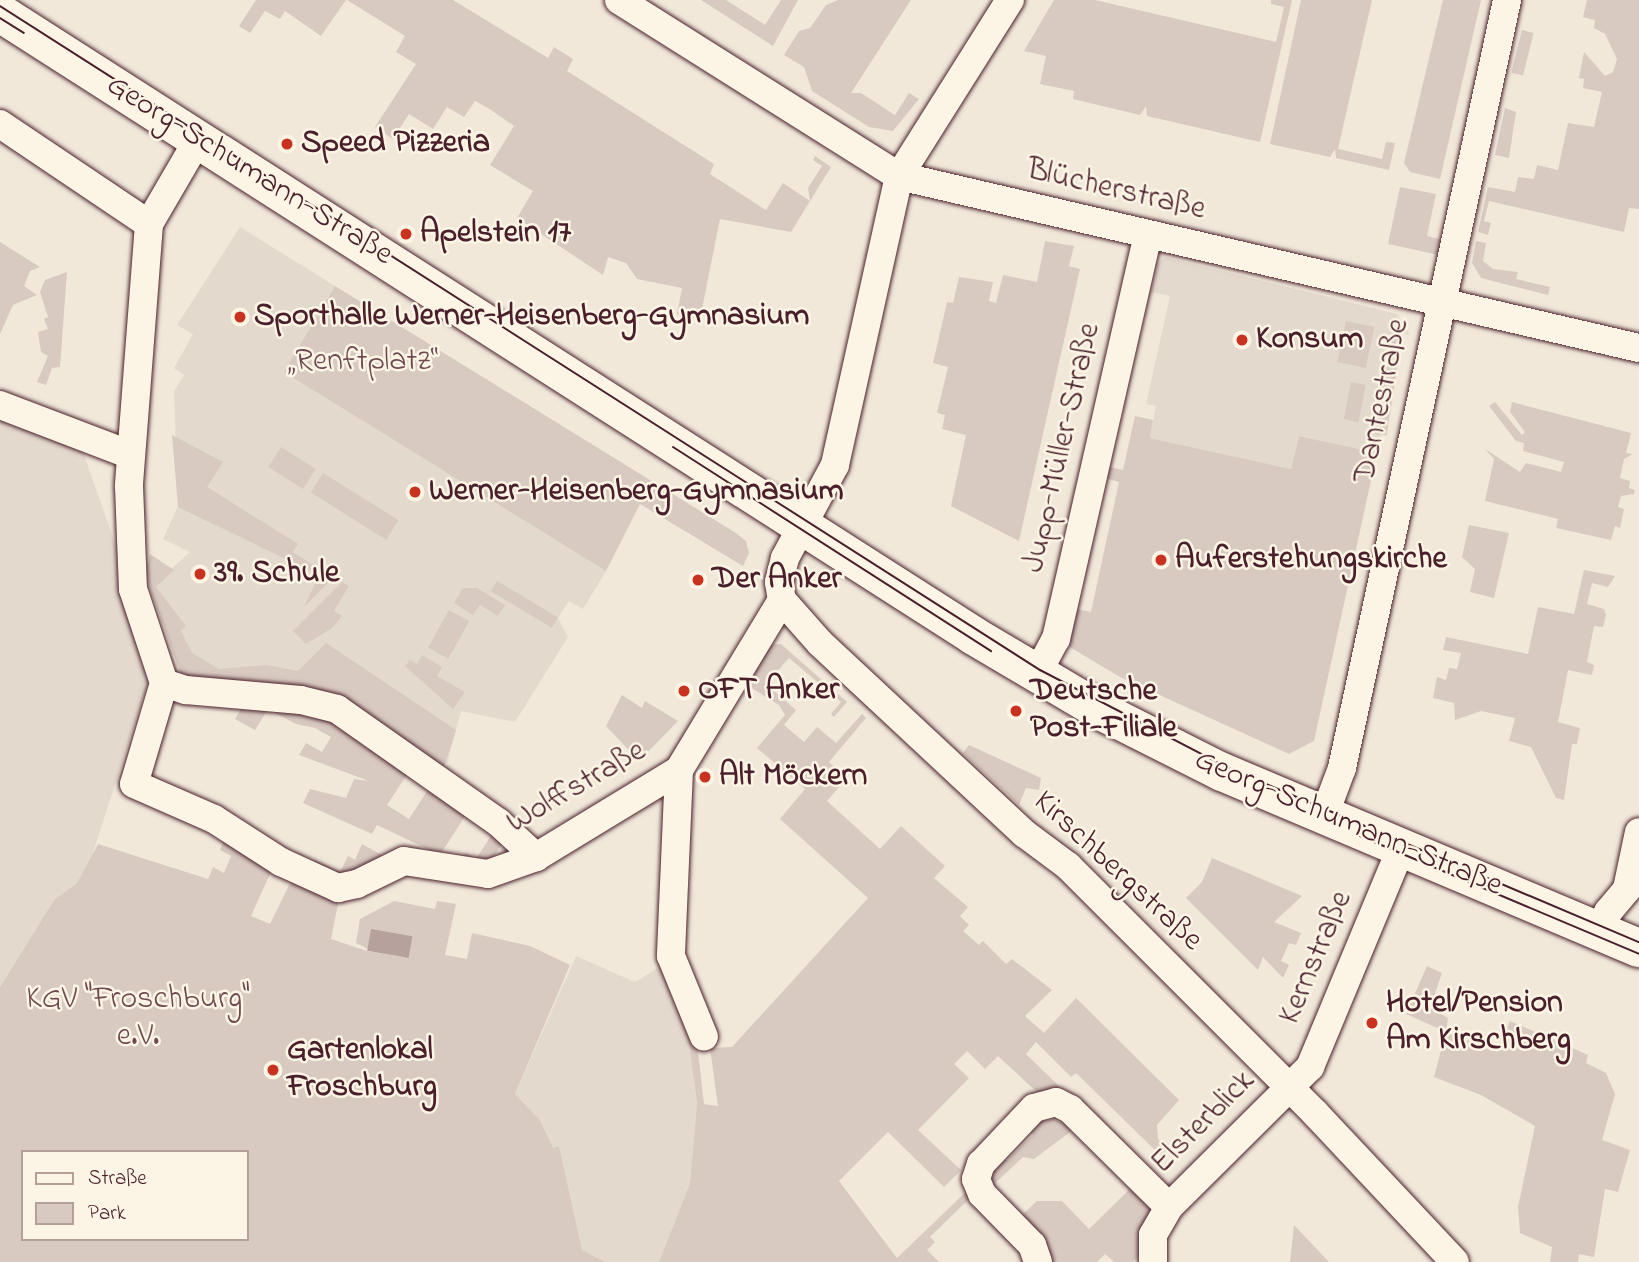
<!DOCTYPE html>
<meta charset="utf-8">
<style>
body{margin:0}
#map{position:relative;width:1639px;height:1262px;overflow:hidden;background:#f1e8da;font-family:"Indie Flower",sans-serif}
div>[style]{position:absolute}
[style*='--x']{left:calc(var(--x)*1px);top:calc(var(--y)*1px);width:calc(var(--w)*1px);rotate:calc(var(--a)*1deg)}
.built>*{inset:0;background:#e4d9cd}
.green>*{inset:0;background:#d8cac0;transform-origin:0 0}
.water>*{inset:0;background:#b6a19c;transform-origin:0 0}
.roads{filter:drop-shadow(0 0 2px #4a1f2b) drop-shadow(0 0 2px #4a1f2b)}
.minor>*{height:28px;margin:-14px;padding:0 14px;transform-origin:14px;border-radius:14px;background:#fcf5e5}
.secondary>*{height:38px;margin:-19px;padding:0 19px;transform-origin:19px;border-radius:19px;background:#fcf5e5}
.tram>*{height:2px;margin:-1px;padding:0 1px;transform-origin:1px;border-radius:1px;background:#4a1f2b}
.dots>*{width:19px;height:19px;translate:-50% -50%;box-sizing:border-box;border:4px solid #fcf5e5;border-radius:50%}
span{translate:-50% -50%;white-space:nowrap;text-align:center;line-height:1.15;-webkit-text-stroke:5px #fcf5e5;paint-order:stroke}
.poi-label{font-size:32px;color:#4a1f2b;font-weight:700}
.left{translate:0 -50%;text-align:left}
.street-label{font-size:32px;color:#4a1f2b}
.park-label{font-size:32px;color:#6e4a50}
.legend{position:absolute;left:21px;top:1150px;width:228px;height:91px;box-sizing:border-box;background:#fcf5e5;border:2px solid #b59f9b;margin:0;padding:9px 12px;list-style:none;font-size:21px;color:#4a1f2b}
.legend li{display:flex;align-items:center;gap:14px;height:35px}
.legend b{width:35px;border:2px solid #b59f9b}
</style>
<div id="map">
<div class="built">
<i style="clip-path:polygon(240px 227px,335px 286px,285px 372px,606px 571px,583px 609px,569px 601px,558px 618px,568px 637px,515px 722px,461px 711px,447px 764px,336px 685px,199px 678px,150px 588px,190px 552px,163px 539px,178px 506px,174px 391px,184px 375px,174px 368px,193px 334px,177px 325px)"></i>
<i style="clip-path:polygon(1165px 257px,1397px 314px,1410px 335px,1391px 331px,1369px 431px,1381px 434px,1377px 453px,1299px 436px,1291px 469px,1150px 438px,1156px 406px,1146px 404px,1170px 296px,1151px 292px,1157px 265px)"></i>
<i style="clip-path:polygon(0 418px,82px 449px,123px 566px,149px 679px,90px 862px,77px 883px,54px 900px,0 987px)"></i>
<i style="clip-path:polygon(576px 956px,635px 982px,666px 963px,688px 1037px,697px 1103px,690px 1183px,659px 1262px,606px 1262px,582px 1250px,559px 1147px,553px 1149px,540px 1120px,515px 1094px)"></i>
</div>
<div class="green">
<i style="clip-path:polygon(256px 0,346px 0,321px 36px,285px 11px,280px 19px,265px 11px,250px 33px,239px 26px)"></i>
<i style="clip-path:polygon(347px 0,453px 0,548px 58px,554px 47px,573px 59px,567px 71px,714px 164px,710px 174px,766px 210px,783px 183px,810px 201px,808px 188px,822px 166px,813px 160px,815px 156px,831px 167px,791px 232px,720px 219px,700px 319px,677px 314px,682px 288px,637px 279px,626px 263px,608px 257px,603px 275px,517px 218px,533px 191px,490px 165px,514px 126px,488px 108px,475px 101px,464px 117px,447px 107px,433px 129px,409px 114px,393px 139px,375px 127px,416px 64px,396px 52px,405px 36px)"></i>
<i style="clip-path:polygon(701px 0,726px 0,765px 25px,781px 0,798px 0,773px 46px)"></i>
<i style="clip-path:polygon(838px 0,911px 0,851px 93px,861px 93px,895px 115px,909px 93px,919px 99px,893px 131px,869px 127px,812px 91px,804px 67px,784px 55px,799px 31px,810px 28px,826px 5px)"></i>
<i style="clip-path:polygon(1054px 0,1095px 0,1276px 42px,1284px 7px,1271px 4px,1271px 0,1292px 0,1260px 142px,1147px 116px,1146px 106px,1140px 115px,1073px 99px,1074px 91px,1040px 84px,1046px 56px,1024px 51px)"></i>
<i style="clip-path:polygon(1301px 0,1372px 0,1338px 149px,1382px 159px,1386px 142px,1395px 143px,1389px 170px,1336px 158px,1335px 149px,1330px 157px,1270px 144px)"></i>
<i style="clip-path:polygon(1443px 0,1481px 0,1440px 179px,1410px 172px,1404px 163px)"></i>
<i style="clip-path:polygon(1587px 0,1639px 0,1639px 209px,1629px 208px,1624px 232px,1489px 201px,1484px 221px,1491px 223px,1488px 235px,1478px 232px,1488px 187px,1515px 192px,1518px 177px,1534px 179px,1537px 165px,1558px 170px,1568px 123px,1594px 127px,1602px 92px,1583px 88px,1584px 79px,1579px 78px,1584px 52px,1605px 76px,1613px 72px,1617px 59px,1605px 34px,1594px 28px,1595px 20px,1583px 17px)"></i>
<i style="left:1522px;top:30px;width:12px;height:44px;rotate:14deg"></i>
<i style="clip-path:polygon(1505px 108px,1516px 112px,1509px 158px,1495px 155px)"></i>
<i style="clip-path:polygon(1400px 187px,1436px 194px,1427px 236px,1443px 240px,1439px 255px,1388px 244px)"></i>
<i style="clip-path:polygon(1045px 241px,1074px 246px,1069px 266px,1080px 269px,1019px 541px,951px 506px,966px 435px,942px 429px,945px 415px,937px 413px,948px 367px,933px 363px,947px 302px,953px 303px,959px 277px,993px 282px,989px 301px,996px 303px,1003px 275px,1037px 282px)"></i>
<i style="clip-path:polygon(1476px 241px,1486px 243px,1483px 261px,1493px 269px,1518px 272px,1516px 279px,1550px 287px,1548px 295px,1481px 278px,1472px 263px)"></i>
<i style="clip-path:polygon(0 242px,40px 267px,30px 271px,24px 286px,37px 295px,13px 305px,0 334px)"></i>
<i style="clip-path:polygon(67px 272px,60px 367px,52px 368px,46px 385px,37px 382px,48px 356px,41px 352px,38px 332px,48px 329px,44px 319px,48px 317px,40px 292px,45px 280px)"></i>
<i style="clip-path:polygon(335px 286px,736px 533px,746px 541px,749px 553px,743px 566px,640px 504px,606px 571px,284px 372px)"></i>
<i style="left:1346px;top:321px;width:29px;height:42px;rotate:12deg"></i>
<i style="left:1391px;top:331px;width:12px;height:104px;rotate:9deg"></i>
<i style="left:1351px;top:382px;width:15px;height:38px;rotate:11deg"></i>
<i style="clip-path:polygon(1495px 402px,1522px 435px,1525px 432px,1510px 412px,1512px 402px,1631px 433px,1626px 453px,1633px 454px,1624px 459px,1620px 478px,1630px 481px,1629px 488px,1635px 490px,1634px 494px,1621px 496px,1618px 507px,1624px 509px,1620px 528px,1615px 526px,1611px 540px,1556px 528px,1558px 519px,1485px 501px,1494px 459px,1485px 449px,1520px 472px,1526px 463px,1561px 472px,1564px 462px,1523px 451px,1524px 443px,1516px 441px,1489px 406px)"></i>
<i style="clip-path:polygon(1135px 416px,1153px 420px,1150px 438px,1291px 469px,1299px 436px,1377px 453px,1314px 741px,1289px 754px,1120px 677px,1063px 643px,1070px 608px,1091px 612px,1119px 482px,1101px 477px,1104px 466px,1123px 470px)"></i>
<i style="clip-path:polygon(172px 435px,223px 462px,207px 487px,298px 544px,293px 552px,333px 578px,304px 607px,319px 575px,178px 507px)"></i>
<i style="left:281px;top:447px;width:41px;height:24px;rotate:32deg"></i>
<i style="left:323px;top:473px;width:89px;height:23px;rotate:32deg"></i>
<i style="clip-path:polygon(1469px 525px,1509px 533px,1494px 598px,1470px 592px,1475px 569px,1462px 557px)"></i>
<i style="clip-path:polygon(150px 554px,174px 570px,156px 587px,186px 626px,181px 631px,192px 653px,219px 669px,266px 665px,298px 671px,326px 643px,456px 730px,441px 776px,333px 702px,184px 683px,150px 588px,146px 572px)"></i>
<i style="clip-path:polygon(1584px 570px,1615px 576px,1608px 587px,1592px 583px,1587px 604px,1604px 609px,1606px 615px,1603px 627px,1594px 626px,1587px 662px,1594px 665px,1592px 675px,1568px 670px,1558px 722px,1580px 728px,1577px 744px,1572px 744px,1564px 800px,1556px 798px,1531px 747px,1509px 741px,1515px 718px,1481px 711px,1455px 720px,1454px 703px,1433px 698px,1437px 677px,1446px 680px,1449px 668px,1457px 669px,1461px 653px,1443px 650px,1446px 637px,1528px 654px,1538px 607px,1574px 614px)"></i>
<i style="left:497px;top:581px;width:71px;height:12px;rotate:31deg"></i>
<i style="clip-path:polygon(342px 582px,349px 586px,334px 611px,342px 616px,332px 628px,306px 644px,293px 631px)"></i>
<i style="clip-path:polygon(463px 588px,477px 588px,505px 605px,498px 616px,480px 605px,473px 615px,454px 603px)"></i>
<i style="left:449px;top:610px;width:23px;height:43px;rotate:29deg"></i>
<i style="clip-path:polygon(781px 644px,847px 702px,834px 717px,831px 714px,841px 702px,789px 658px,766px 684px,796px 710px,784px 725px,804px 742px,817px 727px,836px 743px,862px 714px,866px 718px,829px 762px,847px 778px,827px 801px,880px 849px,901px 826px,945px 866px,934px 878px,968px 907px,960px 916px,969px 925px,963px 931px,979px 945px,983px 941px,1006px 964px,1012px 959px,1052px 990px,1025px 1016px,1044px 1033px,1076px 998px,1179px 1100px,1157px 1125px,1158px 1139px,1168px 1149px,1161px 1156px,1076px 1073px,1071px 1077px,1036px 1042px,1026px 1054px,1061px 1088px,1039px 1094px,998px 1056px,985px 1069px,967px 1051px,954px 1064px,969px 1078px,918px 1130px,961px 1170px,944px 1187px,888px 1132px,839px 1181px,897px 1258px,970px 1188px,974px 1194px,930px 1237px,935px 1242px,927px 1250px,939px 1262px,659px 1262px,690px 1183px,697px 1103px,688px 1037px,696px 1034px,704px 1104px,718px 1106px,710px 1048px,732px 1047px,868px 898px,780px 819px,805px 789px,757px 748px,785px 715px,779px 705px,745px 684px,768px 645px)"></i>
<i style="clip-path:polygon(422px 655px,442px 667px,437px 676px,465px 692px,453px 709px,405px 666px,410px 660px,417px 664px)"></i>
<i style="clip-path:polygon(622px 695px,642px 708px,645px 701px,678px 721px,639px 761px,606px 726px)"></i>
<i style="clip-path:polygon(245px 702px,319px 710px,334px 716px,410px 770px,387px 805px,409px 819px,431px 785px,498px 830px,504px 840px,492px 860px,469px 863px,462px 860px,466px 853px,476px 859px,494px 831px,467px 813px,440px 855px,377px 825px,372px 834px,303px 803px,310px 789px,346px 798px,354px 779px,369px 781px,299px 755px,306px 743px,322px 752px,331px 737px,315px 728px,296px 724px,268px 709px,255px 730px,235px 719px)"></i>
<i style="clip-path:polygon(969px 745px,1041px 778px,1039px 790px,1026px 788px,1019px 805px,963px 753px)"></i>
<i style="clip-path:polygon(evenodd,225px 838px,274px 865px,251px 916px,270px 924px,289px 885px,302px 881px,340px 894px,331px 939px,367px 951px,408px 958px,371px 930px,368px 949px,356px 943px,360px 919px,394px 901px,435px 909px,437px 901px,456px 904px,445px 955px,467px 959px,472px 933px,530px 946px,570px 965px,515px 1094px,540px 1120px,553px 1148px,559px 1146px,582px 1250px,606px 1262px,0 1262px,0 987px,54px 900px,77px 883px,98px 844px,208px 879px,213px 867px,224px 873px,231px 856px,220px 850px,225px 838px,23px 1152px,247px 1152px,247px 1239px,23px 1239px,23px 1152px)"></i>
<i style="clip-path:polygon(362px 844px,391px 860px,345px 875px,311px 867px,315px 860px,340px 872px,348px 856px,355px 860px)"></i>
<i style="clip-path:polygon(1212px 858px,1302px 896px,1274px 922px,1301px 933px,1296px 945px,1289px 943px,1281px 961px,1289px 965px,1283px 978px,1263px 957px,1258px 970px,1186px 898px,1202px 882px)"></i>
<i style="clip-path:polygon(1427px 966px,1442px 973px,1430px 1008px,1448px 1018px,1446px 1032px,1498px 1052px,1510px 1021px,1588px 1055px,1586px 1063px,1606px 1073px,1615px 1094px,1602px 1140px,1630px 1150px,1618px 1192px,1605px 1189px,1594px 1257px,1579px 1254px,1578px 1262px,1550px 1262px,1552px 1247px,1520px 1233px,1518px 1207px,1535px 1126px,1481px 1095px,1434px 1077px,1446px 1032px,1406px 1014px)"></i>
<i style="clip-path:polygon(1054px 1119px,1074px 1129px,1034px 1159px,1023px 1157px,992px 1186px,1021px 1216px,1037px 1201px,1062px 1201px,1089px 1229px,1131px 1188px,1154px 1212px,1141px 1254px,1133px 1262px,1114px 1262px,1105px 1254px,1097px 1262px,1047px 1262px,988px 1191px,996px 1160px,1007px 1160px,1033px 1135px,1028px 1129px,1034px 1123px)"></i>
<i style="clip-path:polygon(1294px 1225px,1329px 1262px,1290px 1262px)"></i>
</div>
<div class="water">
<i style="left:371px;top:929px;width:42px;height:22px;rotate:10deg"></i>
</div>
<div class="roads">
<div class="minor">
<i style="--x:619;--y:0;--w:331;--a:32.2"></i>
<i style="--x:899;--y:176;--w:760;--a:13.09"></i>
<i style="--x:1010;--y:0;--w:208;--a:122.2"></i>
<i style="--x:899;--y:176;--w:296;--a:102.5"></i>
<i style="--x:835;--y:465;--w:106;--a:118.3"></i>
<i style="--x:785;--y:558;--w:25;--a:104"></i>
<i style="--x:779;--y:582;--w:18;--a:81"></i>
<i style="--x:782;--y:600;--w:57;--a:48.5"></i>
<i style="--x:820;--y:643;--w:280;--a:43"></i>
<i style="--x:1025;--y:834;--w:54;--a:36.7"></i>
<i style="--x:1068;--y:866;--w:349;--a:45"></i>
<i style="--x:1315;--y:1113;--w:204;--a:46.8"></i>
<i style="--x:0;--y:124;--w:179;--a:33.9"></i>
<i style="--x:199;--y:138;--w:99;--a:120.2"></i>
<i style="--x:149;--y:224;--w:263;--a:94.4"></i>
<i style="--x:129;--y:486;--w:103;--a:87.8"></i>
<i style="--x:133;--y:589;--w:99;--a:71.7"></i>
<i style="--x:164;--y:683;--w:105;--a:106.5"></i>
<i style="--x:134;--y:784;--w:87;--a:23.6"></i>
<i style="--x:214;--y:819;--w:80;--a:32.7"></i>
<i style="--x:281;--y:862;--w:63;--a:24.5"></i>
<i style="--x:338;--y:888;--w:19;--a:-12"></i>
<i style="--x:357;--y:884;--w:52;--a:-26.1"></i>
<i style="--x:404;--y:861;--w:85;--a:8.8"></i>
<i style="--x:488;--y:874;--w:51;--a:-19.5"></i>
<i style="--x:536;--y:857;--w:167;--a:-31.3"></i>
<i style="--x:679;--y:770;--w:199;--a:-58.8"></i>
<i style="--x:0;--y:405;--w:137;--a:20.9"></i>
<i style="--x:1037;--y:674;--w:40;--a:-62"></i>
<i style="--x:1056;--y:639;--w:415;--a:-77.2"></i>
<i style="--x:164;--y:683;--w:23;--a:18"></i>
<i style="--x:186;--y:690;--w:115;--a:5"></i>
<i style="--x:301;--y:700;--w:37;--a:14"></i>
<i style="--x:337;--y:709;--w:197;--a:35.1"></i>
<i style="--x:498;--y:822;--w:52;--a:42.6"></i>
<i style="--x:679;--y:770;--w:186;--a:92.5"></i>
<i style="--x:671;--y:956;--w:87;--a:67.8"></i>
<i style="--x:1324;--y:816;--w:51;--a:-69.4"></i>
<i style="--x:1342;--y:768;--w:786;--a:-77.87"></i>
<i style="--x:1600;--y:932;--w:22;--a:-68"></i>
<i style="--x:1608;--y:912;--w:30;--a:-50"></i>
<i style="--x:1627;--y:889;--w:58;--a:-78.1"></i>
<i style="--x:1169;--y:1207;--w:199;--a:-44.8"></i>
<i style="--x:1310;--y:1067;--w:237;--a:-67.4"></i>
<i style="--x:1038;--y:1262;--w:18;--a:-109"></i>
<i style="--x:1032;--y:1245;--w:71;--a:-134.4"></i>
<i style="--x:982;--y:1194;--w:16;--a:-112"></i>
<i style="--x:976;--y:1179;--w:16;--a:-72"></i>
<i style="--x:981;--y:1164;--w:77;--a:-46.6"></i>
<i style="--x:1034;--y:1108;--w:23;--a:-15"></i>
<i style="--x:1056;--y:1102;--w:16;--a:27"></i>
<i style="--x:1070;--y:1109;--w:139;--a:44.7"></i>
<i style="--x:1169;--y:1207;--w:32;--a:120"></i>
<i style="--x:1153;--y:1235;--w:27;--a:90"></i>
</div>
<div class="secondary">
<i style="--x:0;--y:13;--w:1156;--a:32.6"></i>
<i style="--x:974;--y:636;--w:147;--a:30.6"></i>
<i style="--x:1101;--y:711;--w:136;--a:26.8"></i>
<i style="--x:1222;--y:772;--w:453;--a:22.9"></i>
</div>
</div>
<div class="tram">
<i style="--x:0;--y:6;--w:1234;--a:32.56"></i>
<i style="--x:1040;--y:670;--w:210;--a:27.5"></i>
<i style="--x:1226;--y:767;--w:449;--a:23"></i>
<i style="--x:0;--y:18;--w:28;--a:32"></i>
<i style="--x:673;--y:447;--w:378;--a:32.7"></i>
<i style="--x:1360;--y:836;--w:303;--a:22.9"></i>
</div>
<div class="dots">
<i style="left:287px;top:144px;background:#c8321e"></i>
<i style="left:406px;top:234px;background:#c8321e"></i>
<i style="left:240px;top:317px;background:#c8321e"></i>
<i style="left:1242px;top:340px;background:#c8321e"></i>
<i style="left:415px;top:492px;background:#c8321e"></i>
<i style="left:1161px;top:560px;background:#c8321e"></i>
<i style="left:200px;top:574px;background:#c8321e"></i>
<i style="left:698px;top:580px;background:#c8321e"></i>
<i style="left:684px;top:691px;background:#c8321e"></i>
<i style="left:1016px;top:711px;background:#c8321e"></i>
<i style="left:705px;top:777px;background:#c8321e"></i>
<i style="left:1372px;top:1023px;background:#c8321e"></i>
<i style="left:273px;top:1070px;background:#c8321e"></i>
</div>
<div class="poi-label">
<span class="left" style="left:301px;top:144px">Speed Pizzeria</span>
<span class="left" style="left:420px;top:234px">Apelstein 17</span>
<span class="left" style="left:254px;top:317px">Sporthalle Werner-Heisenberg-Gymnasium</span>
<span class="left" style="left:1256px;top:340px">Konsum</span>
<span class="left" style="left:429px;top:492px">Werner-Heisenberg-Gymnasium</span>
<span class="left" style="left:1175px;top:560px">Auferstehungskirche</span>
<span class="left" style="left:214px;top:574px">39. Schule</span>
<span class="left" style="left:712px;top:580px">Der Anker</span>
<span class="left" style="left:698px;top:691px">OFT Anker</span>
<span class="left" style="left:1030px;top:711px">Deutsche<br>Post-Filiale</span>
<span class="left" style="left:719px;top:777px">Alt Möckern</span>
<span class="left" style="left:1386px;top:1023px">Hotel/Pension<br>Am Kirschberg</span>
<span class="left" style="left:287px;top:1070px">Gartenlokal<br>Froschburg</span>
</div>
<div class="street-label">
<span style="left:249px;top:171px;rotate:32deg">Georg-Schumann-Straße</span>
<span style="left:1116px;top:191px;rotate:13deg">Blücherstraße</span>
<span style="left:1383px;top:401px;rotate:-78deg">Dantestraße</span>
<span style="left:1063px;top:448px;rotate:-77deg">Jupp-Müller-Straße</span>
<span style="left:577px;top:788px;rotate:-30deg">Wolffstraße</span>
<span style="left:1348px;top:824px;rotate:23deg">Georg-Schumann-Straße</span>
<span style="left:1117px;top:872px;rotate:43deg">Kirschbergstraße</span>
<span style="left:1317px;top:958px;rotate:-67deg">Kernstraße</span>
<span style="left:1204px;top:1123px;rotate:-45deg">Elsterblick</span>
</div>
<div class="park-label">
<span style="left:363px;top:362px">„Renftplatz“</span>
<span style="left:138px;top:1019px">KGV "Froschburg"<br>e.V.</span>
</div>
<ul class="legend">
<li><b style="height:9px;background:#fcf5e5"></b>Straße</li>
<li><b style="height:19px;background:#d8cac0"></b>Park</li>
</ul>
</div>
